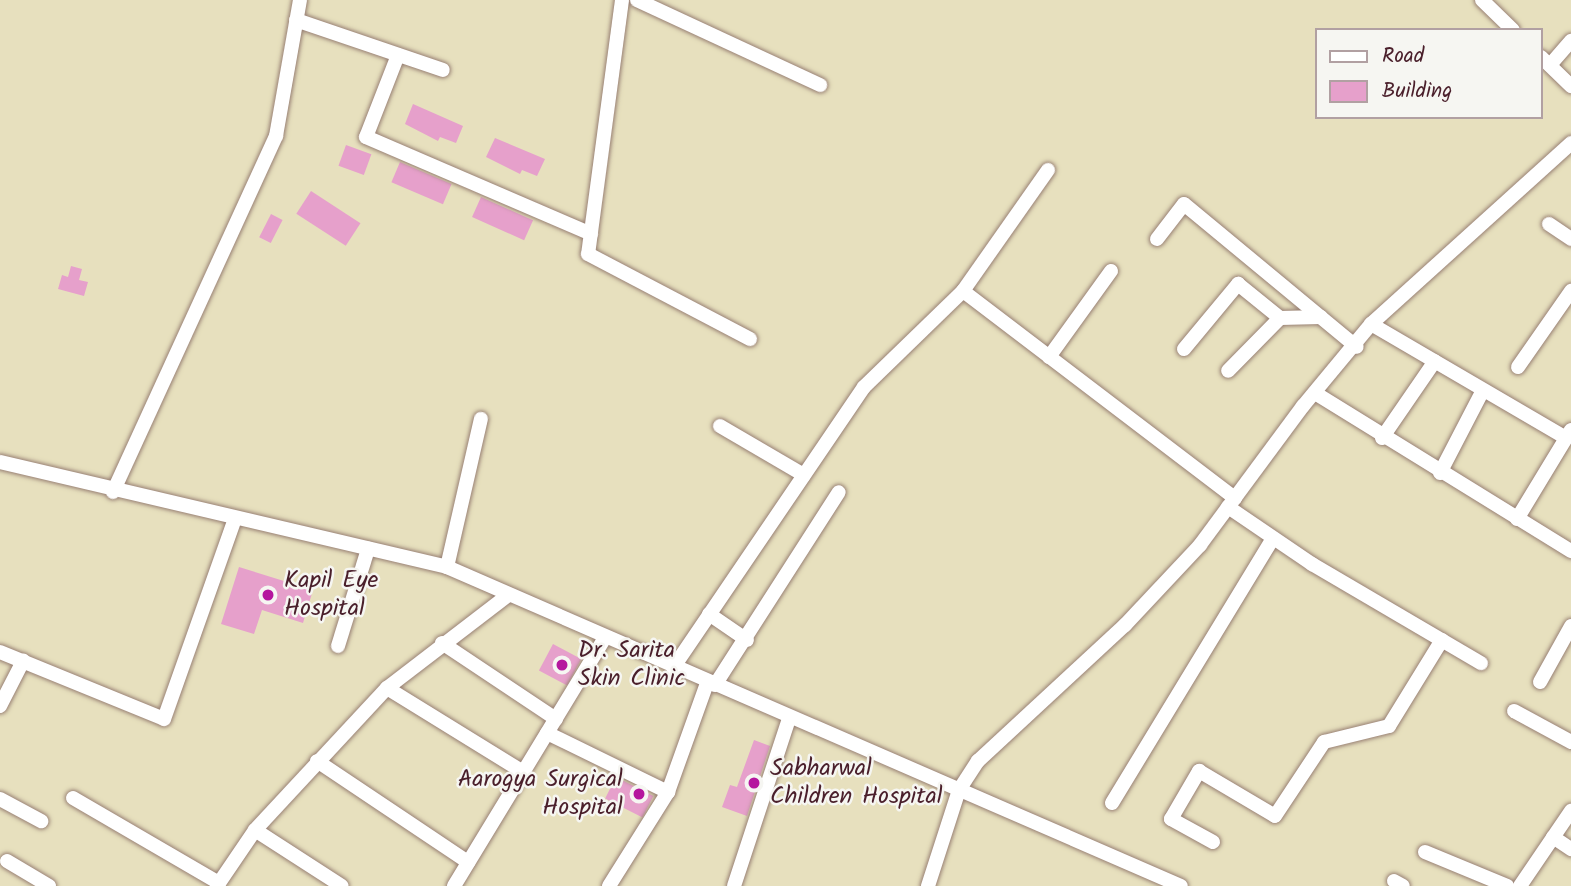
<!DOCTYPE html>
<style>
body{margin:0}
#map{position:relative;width:1571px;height:886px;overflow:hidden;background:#e7e0be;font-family:Kalam,sans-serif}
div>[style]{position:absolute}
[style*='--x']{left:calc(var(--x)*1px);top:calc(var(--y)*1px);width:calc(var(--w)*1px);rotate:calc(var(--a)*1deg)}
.building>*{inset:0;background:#e6a0cb;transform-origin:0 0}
.roads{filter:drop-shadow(0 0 2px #988074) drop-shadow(0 0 2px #988074)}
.minor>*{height:14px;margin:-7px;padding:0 7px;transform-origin:7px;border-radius:7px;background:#fff}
.dots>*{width:19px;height:19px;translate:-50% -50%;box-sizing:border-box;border:4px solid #f6f6f2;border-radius:50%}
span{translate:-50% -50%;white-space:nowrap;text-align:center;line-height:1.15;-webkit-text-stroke:5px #f6f6f2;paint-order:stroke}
.poi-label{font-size:24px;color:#4a1f2b}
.left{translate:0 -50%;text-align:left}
.right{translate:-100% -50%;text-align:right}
.legend{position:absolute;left:1315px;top:28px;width:228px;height:91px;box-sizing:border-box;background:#f6f6f2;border:2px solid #b1a0a2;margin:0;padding:9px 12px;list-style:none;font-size:21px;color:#4a1f2b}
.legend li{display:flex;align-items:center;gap:14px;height:35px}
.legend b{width:35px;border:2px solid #b1a0a2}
</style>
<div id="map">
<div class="building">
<i style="clip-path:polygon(413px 104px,463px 126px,456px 143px,440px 137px,438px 141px,405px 124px)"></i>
<i style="clip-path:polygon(495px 138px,545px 159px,537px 176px,522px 170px,520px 174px,486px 157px)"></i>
<i style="left:346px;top:145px;width:27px;height:22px;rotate:20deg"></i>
<i style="left:400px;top:162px;width:56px;height:22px;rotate:23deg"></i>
<i style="left:311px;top:191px;width:59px;height:27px;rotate:33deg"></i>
<i style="left:481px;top:197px;width:57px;height:22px;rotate:24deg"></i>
<i style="left:271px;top:214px;width:13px;height:26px;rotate:27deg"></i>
<i style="clip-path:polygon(71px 266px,82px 269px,79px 280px,88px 282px,84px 296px,58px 289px,62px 275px,68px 277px)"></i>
<i style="clip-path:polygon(239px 567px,313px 590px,303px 623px,262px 610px,254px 634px,221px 624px)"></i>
<i style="left:553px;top:644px;width:32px;height:30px;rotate:28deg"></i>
<i style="clip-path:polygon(754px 740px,770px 746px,747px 816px,722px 807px,730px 785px,737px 787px)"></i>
<i style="left:616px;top:777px;width:42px;height:24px;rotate:27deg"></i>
</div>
<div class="roads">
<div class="minor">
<i style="--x:622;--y:0;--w:256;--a:97.6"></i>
<i style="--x:588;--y:254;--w:183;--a:27.7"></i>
<i style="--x:637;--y:0;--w:202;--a:24.9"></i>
<i style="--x:1482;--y:0;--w:43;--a:44.1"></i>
<i style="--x:296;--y:20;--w:155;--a:18.8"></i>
<i style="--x:398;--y:55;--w:88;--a:111.3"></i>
<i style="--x:366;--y:137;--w:245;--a:23.3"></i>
<i style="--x:1541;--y:57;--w:42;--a:44"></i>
<i style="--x:1550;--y:65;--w:32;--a:-49"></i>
<i style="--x:1048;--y:170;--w:148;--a:125.1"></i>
<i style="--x:963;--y:291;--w:342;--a:37.3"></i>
<i style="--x:1549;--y:224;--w:27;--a:34"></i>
<i style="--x:1157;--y:239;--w:44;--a:-52.4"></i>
<i style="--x:1184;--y:204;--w:224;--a:39.6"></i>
<i style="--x:1280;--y:318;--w:41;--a:-1.4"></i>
<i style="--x:1371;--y:324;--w:226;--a:30.3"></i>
<i style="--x:1184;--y:349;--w:85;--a:-50.3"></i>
<i style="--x:1238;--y:284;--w:54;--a:39"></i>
<i style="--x:1280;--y:318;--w:74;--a:134.5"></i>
<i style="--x:1049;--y:357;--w:106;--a:-54.2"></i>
<i style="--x:1518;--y:367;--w:93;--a:-55.1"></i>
<i style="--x:1315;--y:393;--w:301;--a:31.7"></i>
<i style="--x:720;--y:426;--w:97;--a:30.3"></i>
<i style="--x:1382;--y:438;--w:93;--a:-55.5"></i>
<i style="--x:0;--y:462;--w:459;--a:13.2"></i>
<i style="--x:447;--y:567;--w:800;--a:23.49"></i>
<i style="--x:1440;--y:473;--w:93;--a:-62.6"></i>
<i style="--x:113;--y:492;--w:392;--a:-65.4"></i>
<i style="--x:276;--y:136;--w:138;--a:-80"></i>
<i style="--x:1228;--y:507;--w:102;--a:34.2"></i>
<i style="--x:1312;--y:564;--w:196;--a:30.4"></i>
<i style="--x:1517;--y:519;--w:104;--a:-58.8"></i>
<i style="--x:447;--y:567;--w:152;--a:-77.1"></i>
<i style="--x:709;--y:614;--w:46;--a:34.4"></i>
<i style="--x:442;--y:643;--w:137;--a:33.7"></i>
<i style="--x:338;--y:646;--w:102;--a:-72.8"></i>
<i style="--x:0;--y:652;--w:177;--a:22.2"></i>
<i style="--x:164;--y:719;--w:212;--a:-70.5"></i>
<i style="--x:673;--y:668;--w:340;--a:-55.8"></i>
<i style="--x:864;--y:387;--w:138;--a:-44.1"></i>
<i style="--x:1540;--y:682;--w:64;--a:-61"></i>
<i style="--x:715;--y:685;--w:229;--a:-57.3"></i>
<i style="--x:387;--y:688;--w:160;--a:31.7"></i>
<i style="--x:0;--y:706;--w:51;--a:-62.9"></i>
<i style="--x:1514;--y:711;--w:65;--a:28.5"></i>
<i style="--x:547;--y:733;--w:135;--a:26"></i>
<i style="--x:317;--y:761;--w:182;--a:33.8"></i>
<i style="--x:73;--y:798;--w:169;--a:30.2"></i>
<i style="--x:0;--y:799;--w:47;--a:28.2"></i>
<i style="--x:1112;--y:803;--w:310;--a:-58.7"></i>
<i style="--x:255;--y:830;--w:103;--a:32.8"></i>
<i style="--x:1553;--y:837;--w:22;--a:34"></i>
<i style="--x:1213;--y:842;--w:48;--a:-151.3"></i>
<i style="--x:1171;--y:819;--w:56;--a:-59.7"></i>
<i style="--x:1199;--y:771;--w:88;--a:30.6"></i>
<i style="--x:1275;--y:816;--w:89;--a:-56.5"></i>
<i style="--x:1324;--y:742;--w:67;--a:-13.8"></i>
<i style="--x:1389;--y:726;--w:101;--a:-58.4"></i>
<i style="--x:1425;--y:852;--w:89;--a:22.5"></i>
<i style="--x:7;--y:861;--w:49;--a:30.8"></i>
<i style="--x:1394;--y:881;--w:10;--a:29"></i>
<i style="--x:217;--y:886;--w:68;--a:-55.8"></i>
<i style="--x:255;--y:830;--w:194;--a:-47.1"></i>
<i style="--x:387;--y:688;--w:153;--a:-37.5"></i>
<i style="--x:454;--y:886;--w:290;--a:-58.7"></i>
<i style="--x:609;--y:886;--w:111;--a:-57.9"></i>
<i style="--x:668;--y:792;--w:116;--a:-70.3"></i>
<i style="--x:734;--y:886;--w:176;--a:-71.8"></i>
<i style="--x:928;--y:886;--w:101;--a:-72.1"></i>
<i style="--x:959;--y:790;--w:35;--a:-57"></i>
<i style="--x:978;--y:761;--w:200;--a:-42.8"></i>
<i style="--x:1125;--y:625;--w:110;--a:-46.8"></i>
<i style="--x:1200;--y:545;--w:173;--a:-53.5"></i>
<i style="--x:1303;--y:406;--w:107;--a:-50.3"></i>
<i style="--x:1371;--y:324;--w:270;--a:-42.1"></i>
<i style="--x:1520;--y:886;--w:91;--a:-55.8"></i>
</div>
</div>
<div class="dots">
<i style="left:268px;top:595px;background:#b5179e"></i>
<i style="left:562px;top:665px;background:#b5179e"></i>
<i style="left:754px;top:783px;background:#b5179e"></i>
<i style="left:639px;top:794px;background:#b5179e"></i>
</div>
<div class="poi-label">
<span class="left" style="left:284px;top:595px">Kapil Eye<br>Hospital</span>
<span class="left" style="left:578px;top:665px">Dr. Sarita<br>Skin Clinic</span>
<span class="left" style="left:770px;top:783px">Sabharwal<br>Children Hospital</span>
<span class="right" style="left:623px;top:794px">Aarogya Surgical<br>Hospital</span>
</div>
<ul class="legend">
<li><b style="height:9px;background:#fff"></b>Road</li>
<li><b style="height:19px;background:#e6a0cb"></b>Building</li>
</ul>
</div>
